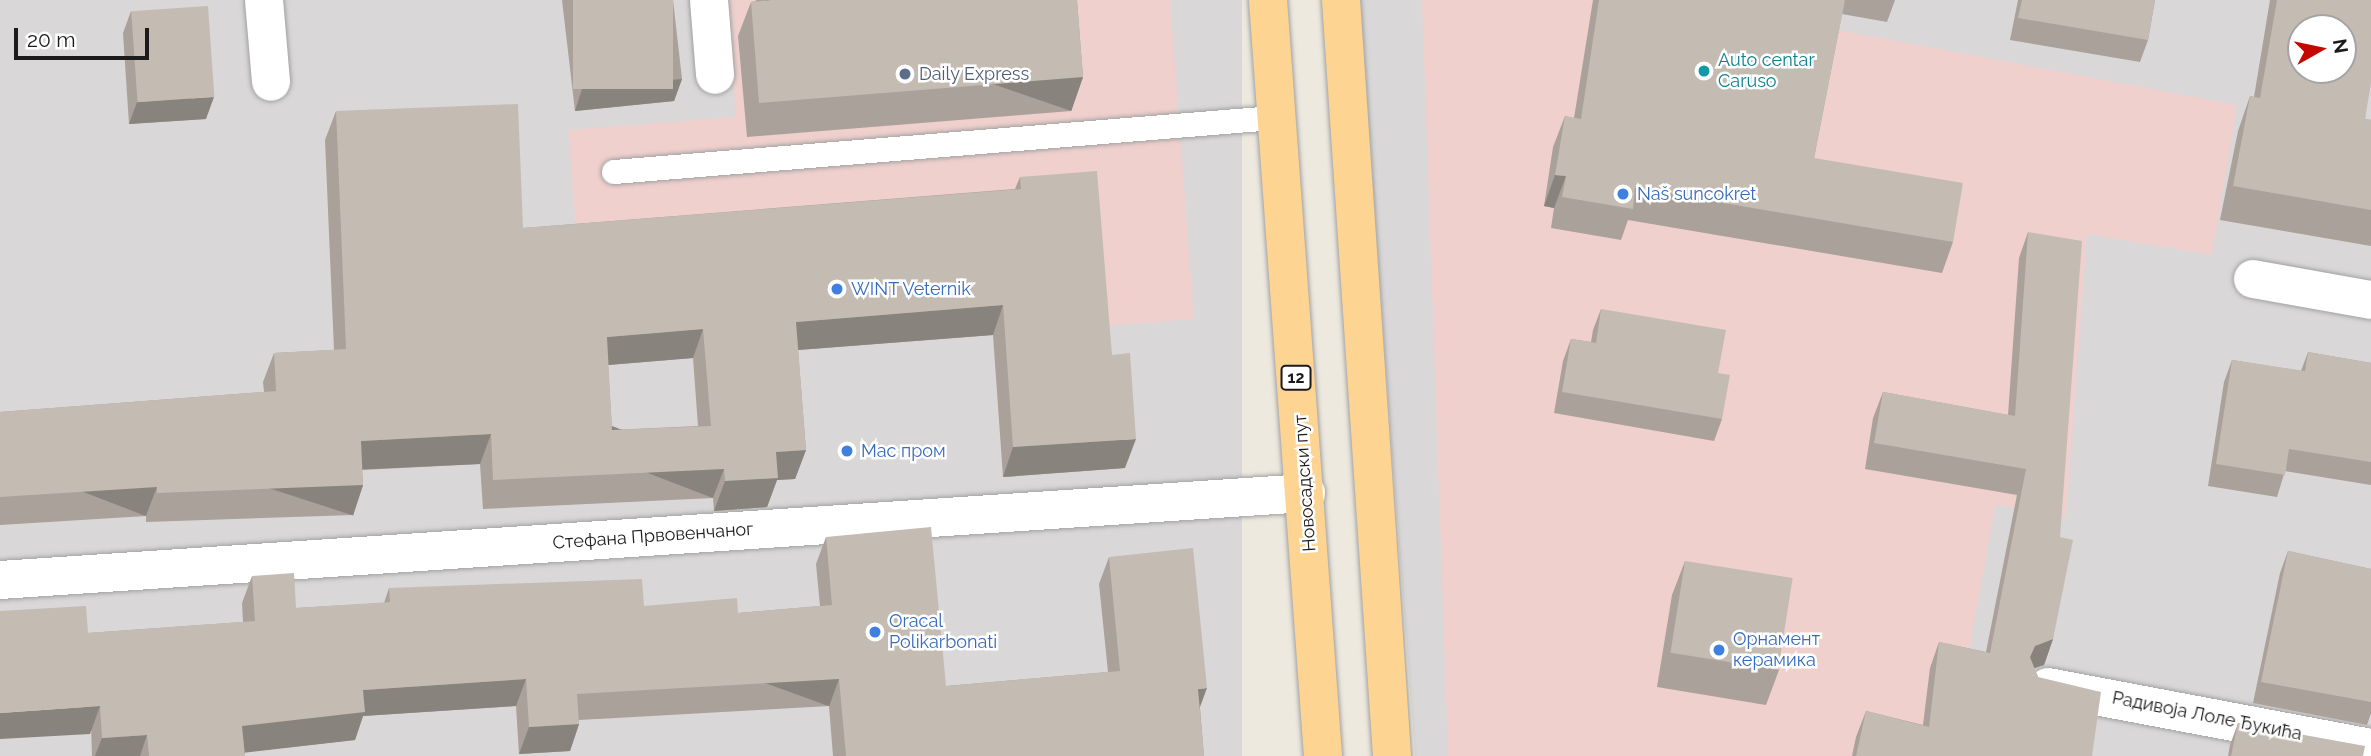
<!DOCTYPE html>
<meta charset="utf-8">
<style>
body{margin:0}
#map{position:relative;width:2371px;height:756px;overflow:hidden;background:#ede9df;font-family:Raleway,sans-serif}
div>[style]{position:absolute}
[style*='--x']{left:calc(var(--x)*1px);top:calc(var(--y)*1px);width:calc(var(--w)*1px);rotate:calc(var(--a)*1deg)}
.residential>*{inset:0;background:#d9d7d7;transform-origin:0 0}
.commercial>*{inset:0;background:#efd0cd}
.roads{filter:drop-shadow(0 0 2px #a2a2a2) drop-shadow(0 0 2px #a2a2a2)}
.service>*{height:24px;margin:-12px;padding:0 12px;transform-origin:12px;border-radius:12px;background:#fff}
.minor>*{height:38px;margin:-19px;padding:0 19px;transform-origin:19px;border-radius:19px;background:#fff}
.primary>*{height:38px;margin:-19px;padding:0 19px;transform-origin:19px;border-radius:19px;background:#fed493}
.wall>*{inset:0;background:#a9a19a}
.shaded-wall>*{inset:0;background:#89837d;transform-origin:0 0}
.building>*{inset:0;background:#c4bbb3;transform-origin:0 0}
.dots>*{width:19px;height:19px;translate:-50% -50%;box-sizing:border-box;border:4px solid #fff;border-radius:50%}
span{translate:-50% -50%;white-space:nowrap;text-align:center;line-height:1.15;-webkit-text-stroke:5px #fff;paint-order:stroke}
.shield-label span{padding:2px 5px;background:#fff;border:2px solid;border-radius:5px;-webkit-text-stroke-width:0}
.shield-label{font-size:16px;color:#1b1b1b;font-weight:700}
.culture-label{font-size:18px;color:#0d838f}
.left{translate:0 -50%;text-align:left}
.service-label{font-size:18px;color:#4e5e75}
.shop-label{font-size:18px;color:#366cbe}
.street-label{font-size:18px;color:#1b1b1b}
.north{position:absolute;left:2287px;top:14px;width:70px;height:70px;box-sizing:border-box;background:#fff;border:2px solid #a4a4a4;border-radius:50%;rotate:81deg;font-size:19px;font-weight:700;line-height:28px;text-align:center;color:#1b1b1b}
.north::after{content:'';display:block;margin:auto;width:24px;height:32px;background:#c50700;clip-path:polygon(50% 0,100% 100%,50% 72%,0 100%)}
.scale{position:absolute;left:14px;top:28px;width:135px;height:32px;box-sizing:border-box;border:4px solid #1b1b1b;border-top:0;padding-left:9px;font-size:21px;line-height:24px;white-space:nowrap;color:#1b1b1b;-webkit-text-stroke:5px #fff;paint-order:stroke}
</style>
<div id="map">
<div class="residential">
<i style="left:0;top:0;width:1242px;height:756px"></i>
<i style="clip-path:polygon(evenodd,1358px 0,2371px 0,2371px 756px,1415px 756px,1358px 0,2301px 28px,2343px 28px,2343px 70px,2301px 70px,2301px 28px)"></i>
</div>
<div class="commercial">
<i style="clip-path:polygon(727px 0,1170px 0,1194px 319px,587px 366px,568px 130px,736px 117px)"></i>
<i style="clip-path:polygon(1422px 0,1678px 0,2237px 105px,2212px 255px,2087px 234px,2066px 516px,1995px 505px,1965px 675px,2086px 756px,1448px 756px)"></i>
</div>
<div class="roads">
<div class="service">
<i style="--x:614;--y:172;--w:662;--a:-4.68"></i>
</div>
<div class="minor">
<i style="--x:264;--y:0;--w:82;--a:85.1"></i>
<i style="--x:709;--y:0;--w:75;--a:85.4"></i>
<i style="--x:2253;--y:279;--w:120;--a:10.1"></i>
<i style="--x:0;--y:580;--w:1309;--a:-3.81"></i>
<i style="--x:2048;--y:687;--w:329;--a:10.7"></i>
</div>
<div class="primary">
<i style="--x:1268;--y:0;--w:758;--a:85.84"></i>
<i style="--x:1341;--y:0;--w:758;--a:86.14"></i>
</div>
</div>
<div class="wall">
<i style="clip-path:polygon(562px 0,673px 0,682px 79px,674px 101px,575px 111px)"></i>
<i style="clip-path:polygon(756px 0,1077px 0,1083px 77px,1071px 111px,747px 137px,738px 36px,751px 2px,756px 1px)"></i>
<i style="clip-path:polygon(1593px 0,1895px 0,1887px 22px,1842px 14px,1814px 158px,1953px 242px,1942px 273px,1628px 220px,1621px 240px,1551px 228px,1554px 208px,1544px 206px,1553px 147px,1565px 116px,1574px 118px)"></i>
<i style="clip-path:polygon(2018px 0,2155px 0,2148px 40px,2140px 62px,2010px 40px)"></i>
<i style="clip-path:polygon(2270px 0,2371px 0,2365px 119px,2371px 120px,2371px 246px,2220px 220px,2238px 131px,2250px 96px,2254px 97px)"></i>
<i style="clip-path:polygon(131px 11px,206px 119px,129px 124px,123px 33px)"></i>
<i style="clip-path:polygon(evenodd,336px 111px,523px 228px,1015px 189px,1020px 177px,1112px 355px,1125px 468px,1003px 477px,993px 335px,798px 350px,806px 450px,795px 479px,777px 480px,767px 507px,714px 511px,713px 498px,483px 509px,480px 464px,362px 470px,363px 485px,353px 515px,146px 522px,146px 516px,0 525px,0 412px,264px 392px,263px 382px,274px 353px,334px 350px,325px 140px,336px 111px,693px 358px,698px 426px,612px 430px,608px 365px,693px 358px)"></i>
<i style="clip-path:polygon(2028px 232px,2060px 537px,2053px 639px,2044px 665px,2034px 668px,2038px 677px,2092px 756px,1852px 756px,1856px 737px,1866px 711px,1923px 725px,1930px 668px,1939px 642px,1986px 652px,2017px 495px,1865px 469px,1873px 418px,1883px 392px,2008px 415px,2019px 258px)"></i>
<i style="clip-path:polygon(1601px 309px,1718px 373px,1722px 419px,1714px 441px,1554px 413px,1563px 361px,1571px 339px,1591px 342px,1593px 330px)"></i>
<i style="clip-path:polygon(2308px 352px,2371px 363px,2371px 485px,2285px 471px,2277px 497px,2208px 486px,2224px 382px,2232px 360px,2301px 371px)"></i>
<i style="clip-path:polygon(826px 537px,946px 686px,1108px 672px,1099px 584px,1109px 557px,1200px 708px,1204px 756px,833px 756px,829px 706px,579px 720px,579px 724px,570px 751px,519px 754px,516px 706px,363px 716px,355px 740px,245px 752px,245px 756px,92px 756px,88px 633px,243px 622px,242px 603px,252px 576px,296px 608px,384px 603px,389px 588px,738px 613px,820px 606px,816px 564px)"></i>
<i style="clip-path:polygon(2288px 551px,2371px 569px,2371px 713px,2367px 725px,2253px 703px,2280px 573px)"></i>
<i style="clip-path:polygon(1685px 561px,1779px 670px,1766px 705px,1657px 687px,1672px 595px)"></i>
<i style="clip-path:polygon(2238px 723px,2363px 756px,2228px 756px,2230px 745px)"></i>
</div>
<div class="shaded-wall">
<i style="left:1083px;top:77px;width:36px;height:325px;rotate:109deg"></i>
<i style="clip-path:polygon(682px 79px,674px 101px,575px 111px,582px 89px)"></i>
<i style="clip-path:polygon(214px 97px,206px 119px,129px 124px,137px 102px)"></i>
<i style="clip-path:polygon(1555px 175px,1566px 176px,1554px 208px,1544px 206px)"></i>
<i style="clip-path:polygon(1003px 305px,993px 335px,785px 351px,796px 322px)"></i>
<i style="clip-path:polygon(703px 329px,693px 358px,596px 366px,607px 337px)"></i>
<i style="clip-path:polygon(491px 434px,480px 464px,350px 470px,361px 441px)"></i>
<i style="clip-path:polygon(1136px 439px,1125px 468px,1003px 477px,1013px 447px)"></i>
<i style="clip-path:polygon(806px 450px,795px 479px,777px 480px,767px 507px,714px 511px,725px 481px,776px 452px)"></i>
<i style="left:724px;top:469px;width:31px;height:231px;rotate:111deg"></i>
<i style="left:363px;top:485px;width:32px;height:206px;rotate:108deg"></i>
<i style="left:157px;top:487px;width:31px;height:157px;rotate:111deg"></i>
<i style="clip-path:polygon(2053px 639px,2044px 665px,2026px 671px,2030px 657px,2035px 646px)"></i>
<i style="clip-path:polygon(526px 679px,516px 706px,363px 716px,355px 740px,233px 754px,242px 726px,363px 690px)"></i>
<i style="left:839px;top:679px;width:29px;height:262px;rotate:110deg"></i>
<i style="clip-path:polygon(1207px 688px,1197px 715px,1198px 689px)"></i>
<i style="clip-path:polygon(100px 706px,90px 734px,0 739px,0 713px)"></i>
<i style="clip-path:polygon(579px 724px,570px 751px,519px 754px,529px 727px)"></i>
<i style="clip-path:polygon(147px 735px,140px 756px,95px 756px,102px 738px)"></i>
</div>
<div class="building">
<i style="left:573px;top:0;width:100px;height:89px"></i>
<i style="clip-path:polygon(771px 0,1077px 0,1083px 77px,759px 103px,751px 2px)"></i>
<i style="clip-path:polygon(1599px 0,1845px 0,1814px 158px,1963px 183px,1953px 242px,1635px 188px,1633px 209px,1562px 197px,1566px 176px,1555px 175px,1565px 116px,1581px 119px)"></i>
<i style="clip-path:polygon(2022px 0,2155px 0,2148px 40px,2018px 18px)"></i>
<i style="clip-path:polygon(evenodd,2277px 0,2371px 0,2371px 83px,2365px 119px,2371px 120px,2371px 210px,2233px 186px,2250px 96px,2260px 98px,2277px 0,2301px 28px,2343px 28px,2343px 70px,2301px 70px,2301px 28px)"></i>
<i style="left:208px;top:6px;width:91px;height:77px;rotate:86deg"></i>
<i style="clip-path:polygon(evenodd,518px 104px,523px 228px,1021px 189px,1020px 177px,1097px 171px,1112px 355px,1130px 353px,1136px 439px,1013px 447px,1003px 305px,796px 322px,806px 450px,776px 452px,778px 478px,725px 481px,724px 469px,493px 480px,491px 434px,361px 441px,363px 485px,157px 493px,157px 487px,0 497px,0 412px,276px 391px,274px 353px,346px 349px,336px 111px,518px 104px,703px 329px,711px 426px,612px 430px,607px 337px,703px 329px)"></i>
<i style="clip-path:polygon(2028px 232px,2082px 241px,2060px 537px,2073px 540px,2053px 639px,2035px 646px,2030px 657px,2038px 677px,2101px 692px,2092px 756px,1856px 756px,1866px 711px,1929px 727px,1939px 642px,1990px 653px,2026px 469px,1874px 443px,1883px 392px,2015px 416px)"></i>
<i style="clip-path:polygon(1601px 309px,1726px 330px,1718px 373px,1730px 375px,1722px 419px,1562px 392px,1571px 339px,1596px 343px)"></i>
<i style="clip-path:polygon(2308px 352px,2371px 363px,2371px 462px,2289px 449px,2285px 475px,2216px 464px,2232px 360px,2305px 371px)"></i>
<i style="clip-path:polygon(931px 527px,946px 686px,1120px 671px,1109px 557px,1193px 548px,1207px 688px,1198px 689px,1204px 756px,846px 756px,839px 679px,577px 694px,579px 724px,529px 727px,526px 679px,363px 690px,365px 712px,242px 726px,245px 756px,149px 756px,147px 735px,102px 738px,100px 706px,0 713px,0 611px,86px 606px,88px 633px,255px 621px,252px 576px,294px 573px,296px 608px,390px 602px,389px 588px,642px 579px,644px 606px,737px 598px,738px 613px,832px 605px,826px 537px)"></i>
<i style="clip-path:polygon(2288px 551px,2371px 569px,2371px 702px,2261px 682px)"></i>
<i style="left:1685px;top:561px;width:109px;height:93px;rotate:9deg"></i>
<i style="clip-path:polygon(2238px 723px,2365px 746px,2363px 756px,2231px 756px)"></i>
</div>
<div class="dots">
<i style="left:1704px;top:71px;background:#0f9aa8"></i>
<i style="left:905px;top:74px;background:#5c6f8a"></i>
<i style="left:1623px;top:194px;background:#3f7fe0"></i>
<i style="left:837px;top:289px;background:#3f7fe0"></i>
<i style="left:847px;top:451px;background:#3f7fe0"></i>
<i style="left:875px;top:632px;background:#3f7fe0"></i>
<i style="left:1719px;top:650px;background:#3f7fe0"></i>
</div>
<div class="shield-label">
<span style="left:1296px;top:378px">12</span>
</div>
<div class="culture-label">
<span class="left" style="left:1718px;top:71px">Auto centar<br>Caruso</span>
</div>
<div class="service-label">
<span class="left" style="left:919px;top:74px">Daily Express</span>
</div>
<div class="shop-label">
<span class="left" style="left:1637px;top:194px">Naš suncokret</span>
<span class="left" style="left:851px;top:289px">WINT Veternik</span>
<span class="left" style="left:861px;top:451px">Мас пром</span>
<span class="left" style="left:889px;top:632px">Oracal<br>Polikarbonati</span>
<span class="left" style="left:1733px;top:650px">Орнамент<br>керамика</span>
</div>
<div class="street-label">
<span style="left:1305px;top:483px;rotate:-94deg">Новосадски пут</span>
<span style="left:653px;top:536px;rotate:-4deg">Стефана Првовенчаног</span>
<span style="left:2207px;top:716px;rotate:11deg">Радивоја Лоле Ђукића</span>
</div>
<div class="north">N</div>
<div class="scale">20 m</div>
</div>
